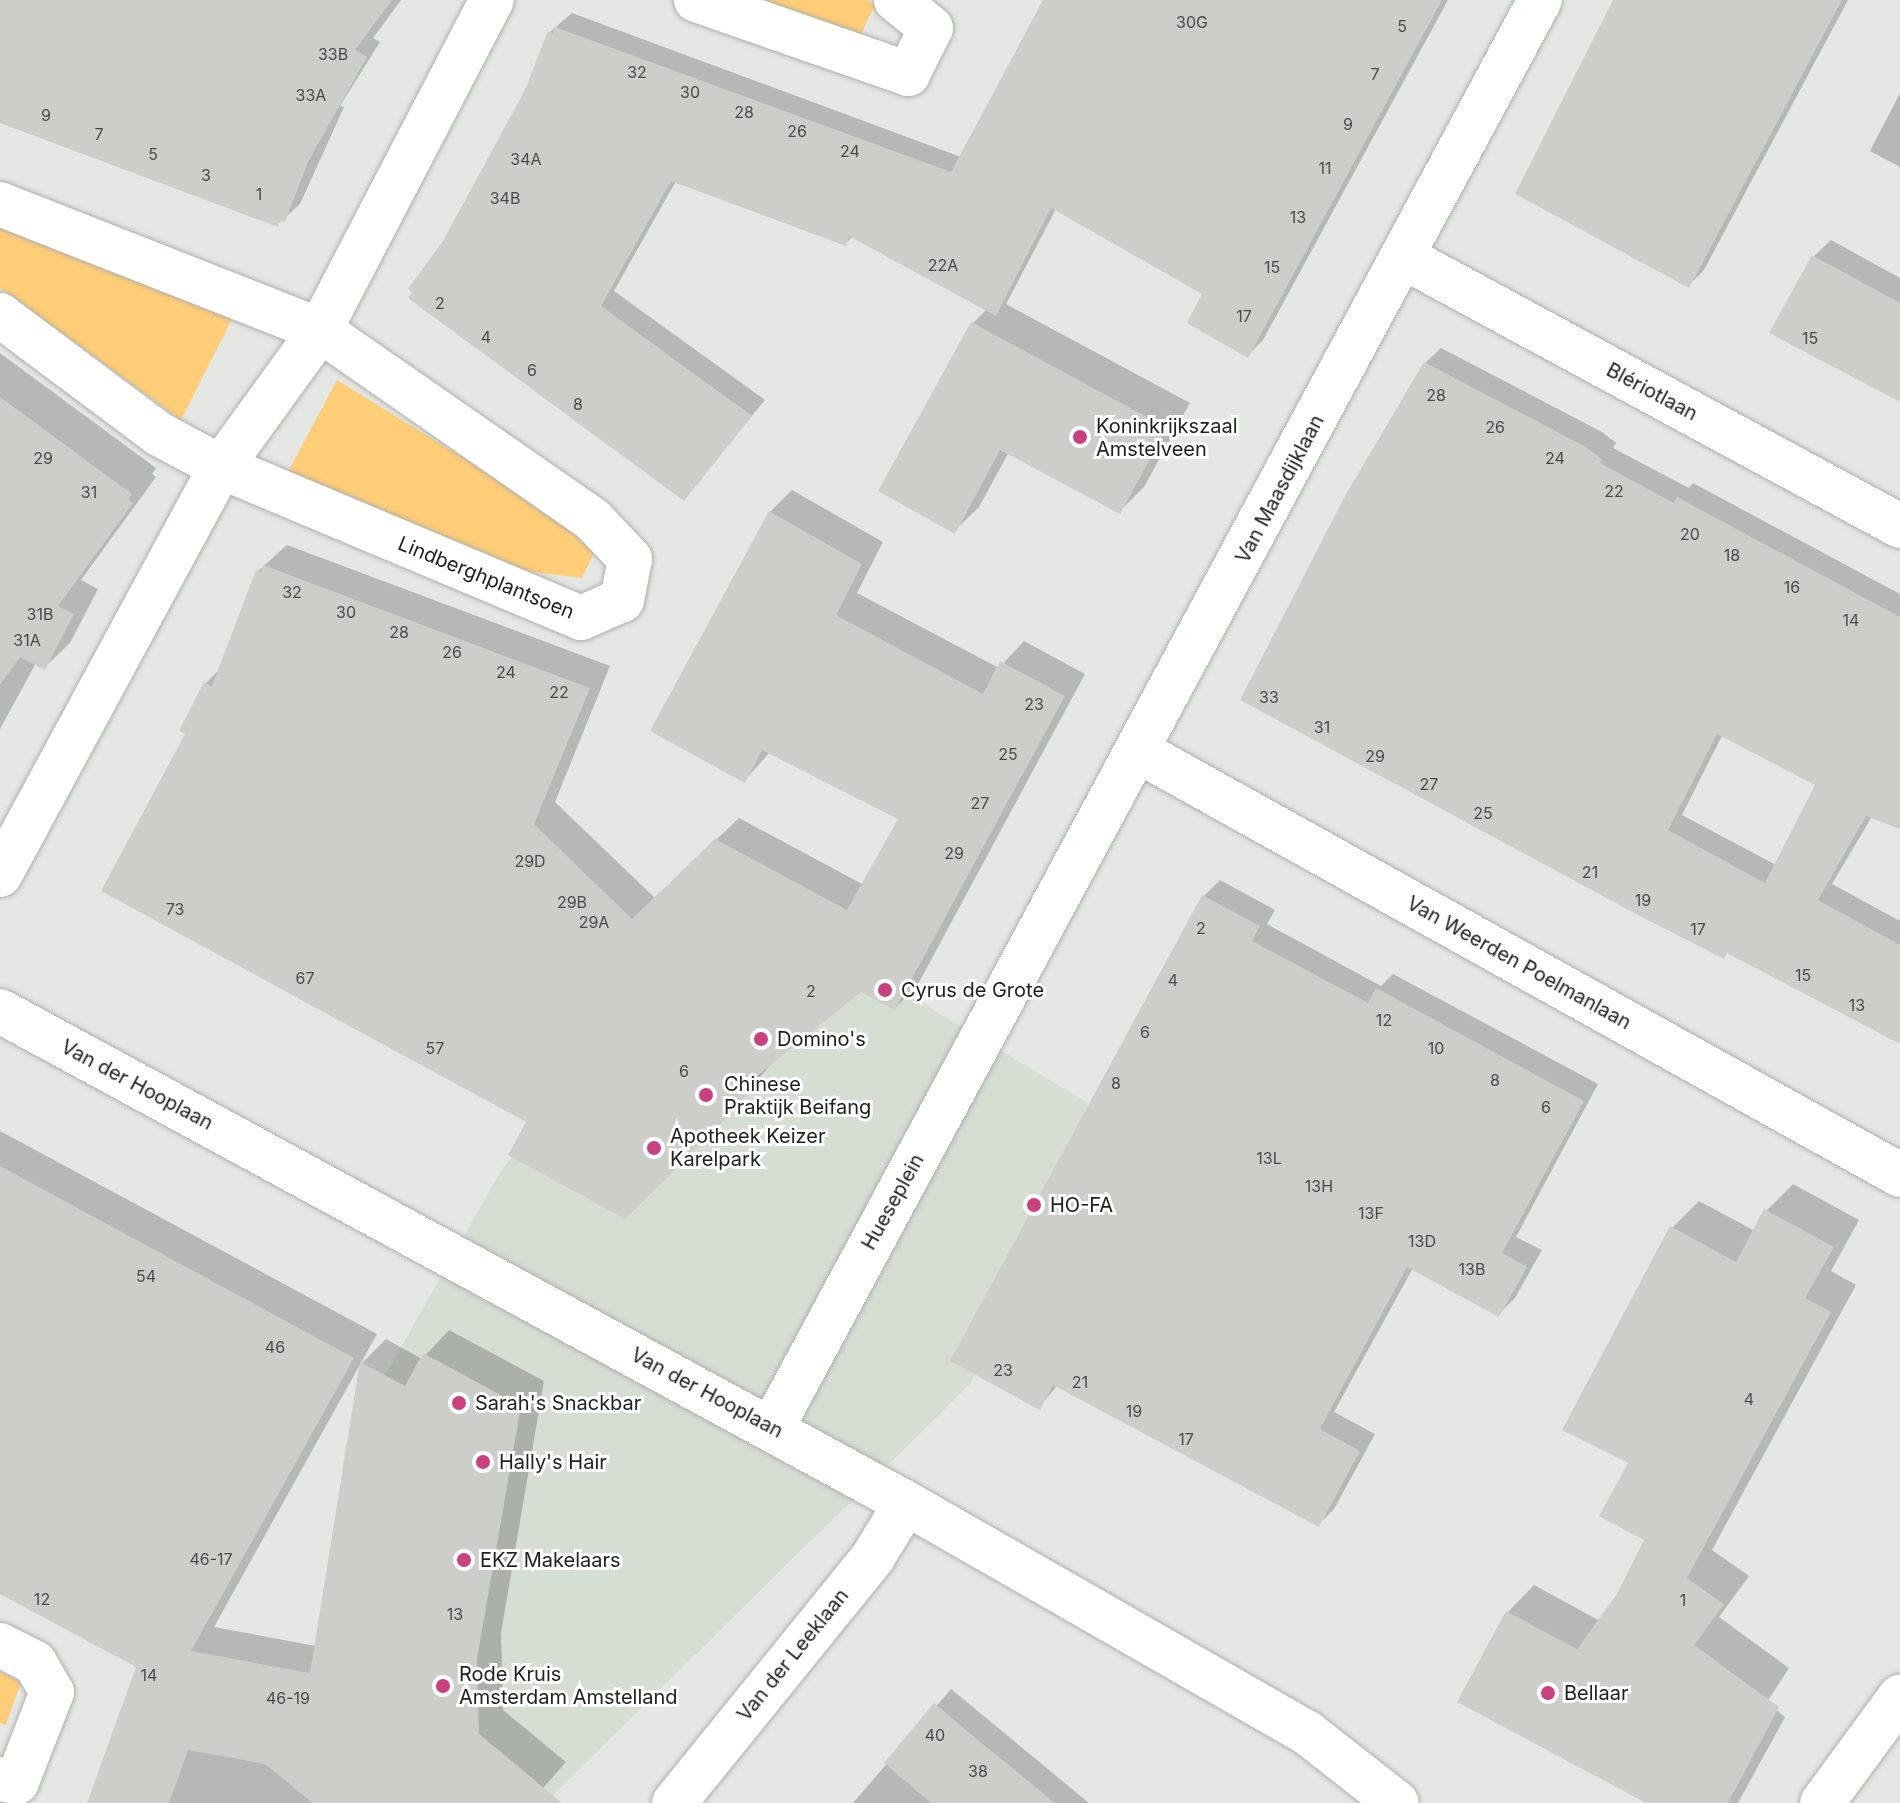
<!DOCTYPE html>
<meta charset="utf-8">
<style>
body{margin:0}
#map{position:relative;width:1900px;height:1803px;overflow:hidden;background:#e5e7e4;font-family:Inter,sans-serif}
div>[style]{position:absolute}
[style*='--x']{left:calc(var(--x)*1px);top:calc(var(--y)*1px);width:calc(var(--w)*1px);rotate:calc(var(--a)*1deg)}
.built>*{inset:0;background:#d6ddd3}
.green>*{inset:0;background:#fdcd77}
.shadow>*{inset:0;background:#0003}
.building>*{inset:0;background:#cdcdc9}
.roads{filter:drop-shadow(0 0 2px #adafac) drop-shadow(0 0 2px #adafac)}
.minor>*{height:44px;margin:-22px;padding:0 22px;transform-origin:22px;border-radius:22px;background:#fff}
.tertiary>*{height:44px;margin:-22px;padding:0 22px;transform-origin:22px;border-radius:22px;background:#fff}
.dots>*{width:22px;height:22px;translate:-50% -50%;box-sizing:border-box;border:4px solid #fff;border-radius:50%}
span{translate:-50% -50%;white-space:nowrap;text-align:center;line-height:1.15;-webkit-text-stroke:6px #fff;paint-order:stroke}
.number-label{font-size:16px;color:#4a4a49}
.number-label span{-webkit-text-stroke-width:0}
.street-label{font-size:20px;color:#1e1f1e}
.poi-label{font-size:20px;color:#1e1f1e}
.left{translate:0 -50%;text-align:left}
</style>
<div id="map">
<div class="built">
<i style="clip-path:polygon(741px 894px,1088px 1103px,971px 1383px,545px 1803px,316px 1752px,345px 1446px,502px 1169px)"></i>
</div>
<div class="green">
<i style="clip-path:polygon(759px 0,867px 0,875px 5px,859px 38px)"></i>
<i style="clip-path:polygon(0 224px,232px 319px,181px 420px,0 288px)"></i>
<i style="clip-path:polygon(337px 380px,546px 509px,594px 553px,582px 578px,515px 570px,288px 472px)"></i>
<i style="clip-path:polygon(0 1672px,21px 1682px,6px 1725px,0 1723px)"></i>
</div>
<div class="shadow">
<i style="clip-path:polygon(0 0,401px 0,373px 38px,380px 42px,340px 106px,344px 107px,300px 204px,277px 225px,0 121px)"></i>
<i style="clip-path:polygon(1045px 0,1448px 0,1263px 340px,1248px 355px,1205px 293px,1056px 209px,1006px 304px,1190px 403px,1144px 487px,1120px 511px,1009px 452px,979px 507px,954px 531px,973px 323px,987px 309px,853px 236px,845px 244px,676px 181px,614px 291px,765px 400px,684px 498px,445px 242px,527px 91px,550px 32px,572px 13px,961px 157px)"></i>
<i style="clip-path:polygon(1616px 0,1848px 0,1704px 270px,1689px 285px)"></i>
<i style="clip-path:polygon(1900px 93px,1900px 167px,1870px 151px)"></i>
<i style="clip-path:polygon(1831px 240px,1900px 278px,1900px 401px,1814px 256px)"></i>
<i style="clip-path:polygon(evenodd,1441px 348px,1602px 432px,1616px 443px,1613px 448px,1689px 488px,1693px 483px,1900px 594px,1900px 827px,1874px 813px,1832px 884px,1900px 921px,1900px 1042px,1728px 952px,1425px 363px,1441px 348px,1723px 734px,1818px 784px,1776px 865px,1682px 815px,1723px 734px)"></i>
<i style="clip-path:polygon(0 353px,156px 468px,152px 474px,156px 477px,81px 580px,98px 589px,70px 643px,44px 668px,36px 663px,0 729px)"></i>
<i style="clip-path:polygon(792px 490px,883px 542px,857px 593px,999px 668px,1024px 641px,1085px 674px,917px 986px,895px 1008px,861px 989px,774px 1060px,733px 1110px,529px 1121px,182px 730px,206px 683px,221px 668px,258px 571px,287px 545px,610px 666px,555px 802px,655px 898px,739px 818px,864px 885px,901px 819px,770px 752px,745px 780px,770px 512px)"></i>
<i style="clip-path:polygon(1220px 880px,1275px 910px,1267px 924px,1381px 986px,1393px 974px,1598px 1084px,1516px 1237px,1542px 1250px,1515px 1298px,1499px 1314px,1413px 1268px,1334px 1412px,1375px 1434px,1334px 1509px,1318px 1525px,1058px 1385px,1039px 1407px,1204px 896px)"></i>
<i style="clip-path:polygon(0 1131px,377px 1334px,214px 1627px,316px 1646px,362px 1363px,386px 1339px,422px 1359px,449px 1330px,544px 1381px,501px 1633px,503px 1710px,566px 1762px,530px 1803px,89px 1803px,138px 1666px,0 1591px)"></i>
<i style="clip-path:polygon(1793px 1184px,1859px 1220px,1831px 1271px,1856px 1285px,1712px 1550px,1749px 1576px,1719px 1617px,1789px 1668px,1767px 1702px,1785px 1717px,1738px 1803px,1650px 1803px,1508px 1612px,1534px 1585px,1600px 1621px,1618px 1595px,1647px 1540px,1630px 1462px,1672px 1228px,1699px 1201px,1755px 1231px,1766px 1211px)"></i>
<i style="clip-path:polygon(951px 1689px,1089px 1803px,853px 1803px)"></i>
</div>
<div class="building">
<i style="clip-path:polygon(0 0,392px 0,355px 50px,367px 57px,308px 162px,285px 222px,280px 221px,278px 227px,0 123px)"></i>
<i style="clip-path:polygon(1043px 0,1442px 0,1248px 358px,1187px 323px,1202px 294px,1051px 208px,996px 316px,849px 236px,846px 246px,671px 181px,601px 306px,752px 416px,684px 501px,408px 298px,412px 292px,408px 289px,443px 241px,525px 90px,548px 31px,553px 33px,555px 27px,951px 172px)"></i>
<i style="clip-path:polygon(1613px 0,1842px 0,1689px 288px,1515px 194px)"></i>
<i style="clip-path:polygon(1812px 255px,1900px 303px,1900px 402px,1769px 333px)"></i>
<i style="clip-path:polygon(971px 322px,1167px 428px,1120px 514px,1000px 450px,955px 534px,878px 491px)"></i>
<i style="clip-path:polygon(evenodd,1424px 362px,1586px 447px,1602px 459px,1600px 463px,1674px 503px,1677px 497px,1900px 617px,1900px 829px,1866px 816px,1818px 900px,1900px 945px,1900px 1044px,1727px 953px,1724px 959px,1636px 914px,1240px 700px,1345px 496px,1424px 362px,1717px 734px,1815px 785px,1765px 883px,1668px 830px,1717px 734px)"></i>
<i style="clip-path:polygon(0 397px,132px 494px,128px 499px,133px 503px,58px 606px,74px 614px,45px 670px,20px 657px,0 685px)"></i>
<i style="clip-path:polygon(769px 511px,862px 564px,836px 615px,983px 694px,1000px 661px,1065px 696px,895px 1010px,861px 992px,751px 1081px,757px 1084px,718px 1127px,625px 1219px,508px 1155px,526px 1122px,101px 891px,185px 734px,179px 731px,204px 682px,212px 686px,256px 570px,261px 572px,263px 565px,590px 688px,534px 824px,632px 919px,715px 839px,847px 910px,898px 819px,762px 750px,745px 783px,650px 731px)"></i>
<i style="clip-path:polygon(1202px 895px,1260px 926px,1252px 941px,1368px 1003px,1376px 988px,1584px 1101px,1502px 1253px,1527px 1267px,1499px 1317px,1407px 1267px,1320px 1429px,1360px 1451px,1319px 1527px,1053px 1385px,1040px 1410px,950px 1361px)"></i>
<i style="clip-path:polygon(0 1166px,354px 1358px,191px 1651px,310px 1673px,360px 1362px,405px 1386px,423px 1353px,521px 1406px,477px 1659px,479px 1734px,562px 1803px,313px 1803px,265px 1764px,188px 1750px,169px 1803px,87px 1803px,136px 1667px,0 1594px)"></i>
<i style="clip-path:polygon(1764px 1209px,1834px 1247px,1805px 1298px,1831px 1312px,1687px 1578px,1724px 1604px,1694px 1645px,1779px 1707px,1728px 1803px,1646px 1803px,1457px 1702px,1506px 1611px,1577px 1649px,1617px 1594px,1644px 1540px,1599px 1516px,1628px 1463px,1562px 1430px,1670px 1226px,1736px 1262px)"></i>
<i style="clip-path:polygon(934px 1703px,978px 1740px,1055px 1803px,931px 1803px,884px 1763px)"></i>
</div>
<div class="roads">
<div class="minor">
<i style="--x:696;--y:0;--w:225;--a:19.2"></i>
<i style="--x:908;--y:74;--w:51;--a:-63.4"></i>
<i style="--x:931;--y:28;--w:45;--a:-141.3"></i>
<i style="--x:0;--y:204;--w:344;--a:21.5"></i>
<i style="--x:320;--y:330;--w:333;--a:34.8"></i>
<i style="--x:593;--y:520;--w:54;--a:46.5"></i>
<i style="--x:630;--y:559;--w:42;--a:101"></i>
<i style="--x:622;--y:600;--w:45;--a:156.3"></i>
<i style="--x:581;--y:618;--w:390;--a:-157.2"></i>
<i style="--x:221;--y:467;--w:70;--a:-152"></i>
<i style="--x:159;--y:434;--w:199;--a:-143.2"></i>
<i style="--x:1405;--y:258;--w:563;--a:28.43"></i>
<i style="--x:1138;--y:751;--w:872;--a:29.09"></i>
<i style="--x:0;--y:875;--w:464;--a:-61.6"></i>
<i style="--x:221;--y:467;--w:169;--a:-54.1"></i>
<i style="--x:320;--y:330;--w:372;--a:-62.5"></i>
<i style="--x:772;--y:1428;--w:1621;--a:-61.73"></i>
<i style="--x:0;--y:1645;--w:39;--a:27"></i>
<i style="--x:35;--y:1663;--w:34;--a:60"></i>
<i style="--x:52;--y:1692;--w:97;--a:111.3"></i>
<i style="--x:17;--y:1782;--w:17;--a:-170"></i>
<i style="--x:674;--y:1803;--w:316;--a:-51"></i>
<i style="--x:873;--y:1557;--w:63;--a:-58.6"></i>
<i style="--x:1822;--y:1803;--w:132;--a:-53.7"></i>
</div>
<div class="tertiary">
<i style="--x:0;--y:1011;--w:1031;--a:28.5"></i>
<i style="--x:906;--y:1503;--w:461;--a:29.8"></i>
<i style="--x:1306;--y:1732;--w:115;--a:38"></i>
</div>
</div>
<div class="dots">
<i style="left:1080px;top:437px;background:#c9417f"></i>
<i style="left:885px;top:990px;background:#c9417f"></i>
<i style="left:761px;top:1039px;background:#c9417f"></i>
<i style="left:706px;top:1095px;background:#c9417f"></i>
<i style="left:654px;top:1148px;background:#c9417f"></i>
<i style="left:1034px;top:1205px;background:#c9417f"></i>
<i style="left:459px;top:1403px;background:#c9417f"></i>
<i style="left:483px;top:1462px;background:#c9417f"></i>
<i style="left:464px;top:1560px;background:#c9417f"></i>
<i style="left:443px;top:1686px;background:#c9417f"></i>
<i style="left:1548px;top:1693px;background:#c9417f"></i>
</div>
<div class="number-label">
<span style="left:1192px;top:22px">30G</span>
<span style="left:1402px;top:26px">5</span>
<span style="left:333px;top:54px">33B</span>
<span style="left:637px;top:72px">32</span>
<span style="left:1375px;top:74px">7</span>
<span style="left:690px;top:92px">30</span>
<span style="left:311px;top:95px">33A</span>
<span style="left:744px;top:112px">28</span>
<span style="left:46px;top:115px">9</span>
<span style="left:1348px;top:124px">9</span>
<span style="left:797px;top:131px">26</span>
<span style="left:99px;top:134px">7</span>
<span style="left:850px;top:151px">24</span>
<span style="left:153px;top:154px">5</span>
<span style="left:526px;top:159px">34A</span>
<span style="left:1325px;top:168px">11</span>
<span style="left:206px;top:175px">3</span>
<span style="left:259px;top:194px">1</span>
<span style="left:505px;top:198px">34B</span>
<span style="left:1298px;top:217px">13</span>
<span style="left:943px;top:265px">22A</span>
<span style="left:1272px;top:267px">15</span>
<span style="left:440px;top:303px">2</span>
<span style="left:1244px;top:316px">17</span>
<span style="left:486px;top:337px">4</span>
<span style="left:1810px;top:338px">15</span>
<span style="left:532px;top:370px">6</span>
<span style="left:1436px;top:395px">28</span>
<span style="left:578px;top:404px">8</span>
<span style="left:1495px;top:427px">26</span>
<span style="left:43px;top:458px">29</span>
<span style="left:1555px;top:458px">24</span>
<span style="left:1614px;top:491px">22</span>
<span style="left:89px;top:492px">31</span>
<span style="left:1690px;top:534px">20</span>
<span style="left:1732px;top:555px">18</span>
<span style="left:1792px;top:587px">16</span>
<span style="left:292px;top:592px">32</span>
<span style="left:346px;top:612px">30</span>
<span style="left:40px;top:614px">31B</span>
<span style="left:1851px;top:620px">14</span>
<span style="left:399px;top:632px">28</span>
<span style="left:27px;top:640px">31A</span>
<span style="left:452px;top:652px">26</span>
<span style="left:506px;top:672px">24</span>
<span style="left:559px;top:692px">22</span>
<span style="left:1269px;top:697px">33</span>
<span style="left:1034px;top:704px">23</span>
<span style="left:1322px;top:727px">31</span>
<span style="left:1008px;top:754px">25</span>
<span style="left:1375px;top:756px">29</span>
<span style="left:1429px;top:784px">27</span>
<span style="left:980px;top:803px">27</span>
<span style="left:1483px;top:813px">25</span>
<span style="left:954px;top:853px">29</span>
<span style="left:530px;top:861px">29D</span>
<span style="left:1590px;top:872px">21</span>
<span style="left:1643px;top:900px">19</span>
<span style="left:572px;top:902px">29B</span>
<span style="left:175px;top:909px">73</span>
<span style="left:594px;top:922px">29A</span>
<span style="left:1201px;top:928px">2</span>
<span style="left:1698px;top:929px">17</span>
<span style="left:1803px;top:975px">15</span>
<span style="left:305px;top:978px">67</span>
<span style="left:1173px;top:980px">4</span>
<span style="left:811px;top:991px">2</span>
<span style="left:1857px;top:1005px">13</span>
<span style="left:1384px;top:1020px">12</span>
<span style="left:1145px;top:1032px">6</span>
<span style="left:435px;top:1048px">57</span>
<span style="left:1436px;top:1048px">10</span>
<span style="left:684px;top:1071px">6</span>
<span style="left:1495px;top:1080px">8</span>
<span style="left:1116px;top:1083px">8</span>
<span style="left:1546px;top:1107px">6</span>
<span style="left:1269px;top:1158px">13L</span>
<span style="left:1319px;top:1186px">13H</span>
<span style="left:1371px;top:1213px">13F</span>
<span style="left:1422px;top:1241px">13D</span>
<span style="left:1472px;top:1269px">13B</span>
<span style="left:146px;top:1276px">54</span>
<span style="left:275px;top:1347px">46</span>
<span style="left:1003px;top:1370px">23</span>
<span style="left:1080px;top:1382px">21</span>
<span style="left:1749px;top:1399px">4</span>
<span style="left:1134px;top:1411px">19</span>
<span style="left:1186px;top:1439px">17</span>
<span style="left:211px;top:1559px">46-17</span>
<span style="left:42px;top:1599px">12</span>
<span style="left:1683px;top:1600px">1</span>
<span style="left:455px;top:1614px">13</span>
<span style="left:149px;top:1675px">14</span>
<span style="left:288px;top:1698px">46-19</span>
<span style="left:935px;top:1735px">40</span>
<span style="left:978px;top:1771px">38</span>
</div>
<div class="street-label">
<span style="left:1652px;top:392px;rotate:28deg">Blériotlaan</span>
<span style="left:1280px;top:489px;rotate:-62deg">Van Maasdijklaan</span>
<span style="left:486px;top:578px;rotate:22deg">Lindberghplantsoen</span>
<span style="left:1519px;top:963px;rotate:29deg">Van Weerden Poelmanlaan</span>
<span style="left:137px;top:1085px;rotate:28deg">Van der Hooplaan</span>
<span style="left:893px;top:1202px;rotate:-61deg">Hueseplein</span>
<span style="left:707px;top:1393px;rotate:28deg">Van der Hooplaan</span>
<span style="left:793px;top:1655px;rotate:-51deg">Van der Leeklaan</span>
</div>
<div class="poi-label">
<span class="left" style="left:1096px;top:438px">Koninkrijkszaal<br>Amstelveen</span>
<span class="left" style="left:901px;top:990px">Cyrus de Grote</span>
<span class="left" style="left:777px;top:1039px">Domino's</span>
<span class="left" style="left:724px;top:1096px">Chinese<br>Praktijk Beifang</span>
<span class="left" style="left:670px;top:1148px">Apotheek Keizer<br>Karelpark</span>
<span class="left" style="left:1050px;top:1205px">HO-FA</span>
<span class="left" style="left:475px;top:1403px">Sarah's Snackbar</span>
<span class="left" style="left:499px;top:1462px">Hally's Hair</span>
<span class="left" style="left:480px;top:1560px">EKZ Makelaars</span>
<span class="left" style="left:459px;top:1686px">Rode Kruis<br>Amsterdam Amstelland</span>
<span class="left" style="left:1564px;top:1693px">Bellaar</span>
</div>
</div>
